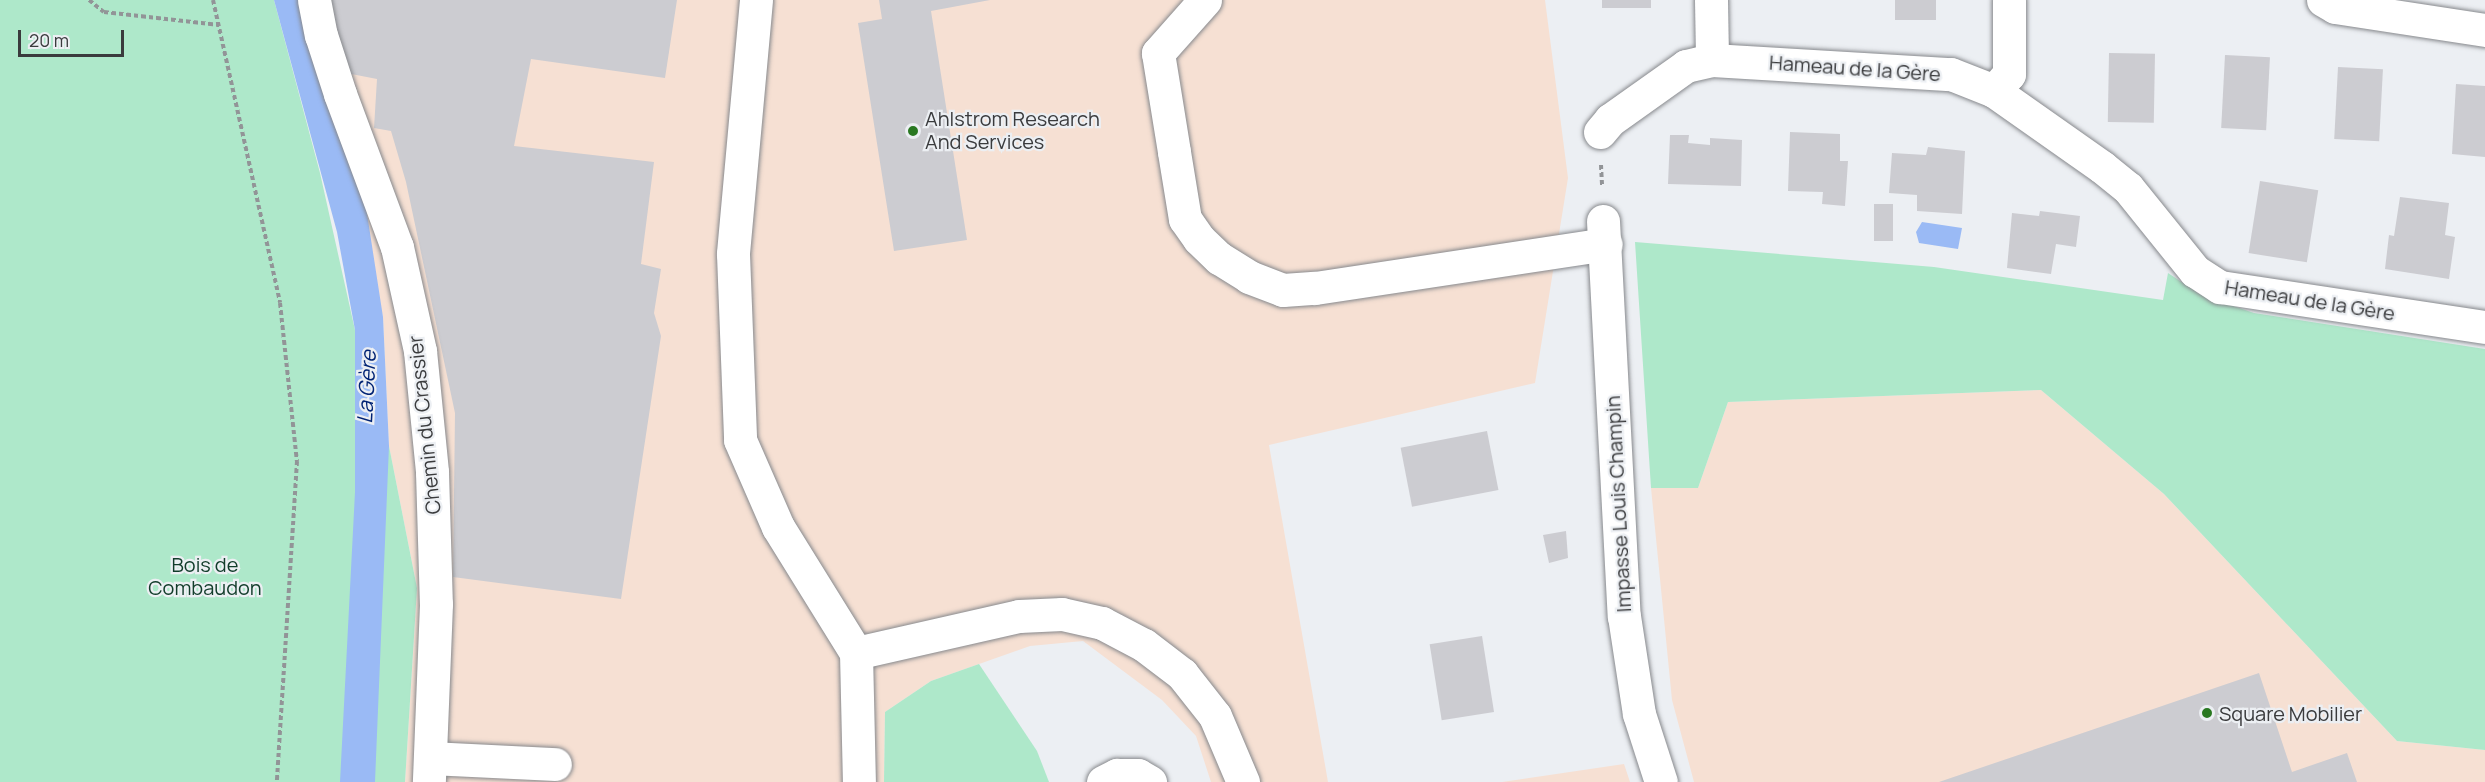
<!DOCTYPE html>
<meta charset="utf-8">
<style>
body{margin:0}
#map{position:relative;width:2485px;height:782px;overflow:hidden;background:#eceff3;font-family:Manrope,sans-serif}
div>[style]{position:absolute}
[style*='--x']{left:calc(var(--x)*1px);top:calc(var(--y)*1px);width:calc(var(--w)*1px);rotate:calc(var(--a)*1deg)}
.industrial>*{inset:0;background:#f6e0d3}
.green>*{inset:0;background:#aee8ca}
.water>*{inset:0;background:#9abaf5}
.building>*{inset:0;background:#ccccd1;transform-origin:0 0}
.path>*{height:4px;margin-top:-2px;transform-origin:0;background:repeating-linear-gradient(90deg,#929497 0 4.5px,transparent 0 7.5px)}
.roads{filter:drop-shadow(0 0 2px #87898d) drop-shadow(0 0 2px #87898d)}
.minor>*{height:33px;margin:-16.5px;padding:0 16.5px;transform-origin:16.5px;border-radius:16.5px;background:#fff}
.dots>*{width:16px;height:16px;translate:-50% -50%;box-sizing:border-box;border:3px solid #eceff3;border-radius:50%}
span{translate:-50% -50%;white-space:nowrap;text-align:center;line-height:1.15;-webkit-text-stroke:4.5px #eceff3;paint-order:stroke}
.street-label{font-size:20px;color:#3a3b3d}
.poi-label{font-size:20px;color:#3a3b3d}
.left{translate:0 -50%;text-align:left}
.park-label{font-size:20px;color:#113c2a}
.water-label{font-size:21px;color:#012374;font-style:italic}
.scale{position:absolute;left:18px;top:30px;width:106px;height:27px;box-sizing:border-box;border:3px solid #3a3b3d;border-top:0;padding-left:8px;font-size:18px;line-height:21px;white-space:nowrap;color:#3a3b3d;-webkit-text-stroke:4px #eceff3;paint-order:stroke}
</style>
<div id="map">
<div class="industrial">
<i style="clip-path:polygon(310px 0,1545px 0,1568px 178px,1535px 383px,1269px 445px,1328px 782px,1211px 782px,1196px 736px,1162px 700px,1083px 641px,1030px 646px,931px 681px,885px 712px,884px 782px,405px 782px,417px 588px,389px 446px,383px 317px)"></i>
<i style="clip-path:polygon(2041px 390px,2164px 494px,2397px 741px,2485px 750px,2485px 782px,1694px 782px,1672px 700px,1651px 488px,1698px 488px,1728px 402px)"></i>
<i style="clip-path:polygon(1624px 764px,1630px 782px,1502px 782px)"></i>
</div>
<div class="green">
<i style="clip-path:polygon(0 0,274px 0,320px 173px,355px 330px,357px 440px,389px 446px,417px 588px,405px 782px,0 782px)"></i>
<i style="clip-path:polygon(1635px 242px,1934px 267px,2163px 300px,2168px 273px,2201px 295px,2254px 313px,2485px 349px,2485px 750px,2397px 741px,2164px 494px,2041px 390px,1728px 402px,1698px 488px,1651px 488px)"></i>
<i style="clip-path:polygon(979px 664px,1037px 751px,1049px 782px,884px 782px,885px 712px,931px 681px)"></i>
</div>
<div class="water">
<i style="clip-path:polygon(274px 0,310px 0,366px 207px,383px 317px,389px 446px,375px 782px,340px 782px,355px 492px,355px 330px,337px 232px)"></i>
<i style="clip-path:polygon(1922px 222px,1962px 228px,1958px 249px,1919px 243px,1916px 232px)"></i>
</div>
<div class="building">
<i style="clip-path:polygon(328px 0,677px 0,665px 78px,531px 59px,514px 146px,654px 162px,641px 264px,661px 269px,654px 313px,661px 336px,621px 599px,453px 577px,455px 413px,406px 182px,391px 131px,374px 128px,377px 79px,336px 71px)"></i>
<i style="clip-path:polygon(879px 0,990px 0,931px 11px,967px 240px,894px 251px,858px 23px,882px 19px)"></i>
<i style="left:1602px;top:0;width:49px;height:8px"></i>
<i style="left:1895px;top:0;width:41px;height:20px"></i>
<i style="left:2109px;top:53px;width:46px;height:69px;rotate:1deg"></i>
<i style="left:2225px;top:55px;width:45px;height:73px;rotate:3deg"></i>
<i style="left:2338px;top:67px;width:45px;height:72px;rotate:3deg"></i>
<i style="clip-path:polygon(2456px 84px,2485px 86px,2485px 157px,2452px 154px)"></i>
<i style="clip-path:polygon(1790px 132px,1840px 134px,1840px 161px,1848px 161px,1845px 206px,1822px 204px,1823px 192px,1788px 191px)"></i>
<i style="clip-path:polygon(1670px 135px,1689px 135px,1688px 143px,1710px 145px,1710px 138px,1742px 140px,1741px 186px,1668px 184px)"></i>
<i style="clip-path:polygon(1928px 147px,1965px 151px,1962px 214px,1917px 211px,1917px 195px,1889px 193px,1892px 153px,1926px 155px)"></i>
<i style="left:2260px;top:181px;width:59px;height:73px;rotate:9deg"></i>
<i style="clip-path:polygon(2400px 197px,2449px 203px,2445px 235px,2455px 237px,2449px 279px,2385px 269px,2389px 235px,2394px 236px)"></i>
<i style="left:1874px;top:204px;width:19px;height:37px"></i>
<i style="clip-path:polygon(2040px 211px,2080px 216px,2076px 247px,2056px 244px,2051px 274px,2007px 268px,2012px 213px,2039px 216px)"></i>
<i style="left:1487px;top:431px;width:60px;height:88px;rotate:79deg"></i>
<i style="clip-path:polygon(1566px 531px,1568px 558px,1549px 563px,1543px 535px)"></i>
<i style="left:1482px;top:636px;width:77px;height:53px;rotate:81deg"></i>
<i style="clip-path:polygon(2259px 673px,2292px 772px,2347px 753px,2357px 782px,1939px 782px)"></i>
</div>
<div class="path">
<i style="--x:89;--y:0;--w:19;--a:39"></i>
<i style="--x:104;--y:12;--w:116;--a:6.4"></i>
<i style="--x:213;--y:0;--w:310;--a:77.5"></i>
<i style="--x:280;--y:303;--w:159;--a:83.9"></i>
<i style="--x:297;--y:461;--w:322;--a:93.6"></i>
<i style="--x:1601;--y:165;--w:22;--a:87"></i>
</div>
<div class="roads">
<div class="minor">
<i style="--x:314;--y:0;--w:36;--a:79"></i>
<i style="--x:321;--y:35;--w:62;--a:72.1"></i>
<i style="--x:340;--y:94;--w:163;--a:69.6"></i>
<i style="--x:397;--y:247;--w:107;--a:77.5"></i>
<i style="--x:420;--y:351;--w:122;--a:84.3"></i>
<i style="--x:432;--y:472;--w:132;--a:88.3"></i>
<i style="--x:436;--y:604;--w:178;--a:92.3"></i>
<i style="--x:756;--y:0;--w:255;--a:95.2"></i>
<i style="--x:733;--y:254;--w:186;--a:87.8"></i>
<i style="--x:740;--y:440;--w:95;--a:66.4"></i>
<i style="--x:778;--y:527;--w:148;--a:58.2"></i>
<i style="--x:856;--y:653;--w:129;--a:88.7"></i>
<i style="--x:1205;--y:0;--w:71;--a:131.6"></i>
<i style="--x:1158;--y:53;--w:100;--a:80.8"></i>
<i style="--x:1174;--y:152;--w:68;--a:80.7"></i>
<i style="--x:1185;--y:219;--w:24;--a:55"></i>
<i style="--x:1199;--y:239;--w:28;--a:44"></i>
<i style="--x:1219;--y:258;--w:36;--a:32"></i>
<i style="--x:1249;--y:277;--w:36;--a:21"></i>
<i style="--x:1283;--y:290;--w:32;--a:-4"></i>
<i style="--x:1315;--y:288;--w:294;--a:-8.6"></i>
<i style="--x:1711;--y:0;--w:60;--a:89"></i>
<i style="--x:2323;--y:0;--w:14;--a:30"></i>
<i style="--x:2335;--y:7;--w:152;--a:8.7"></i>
<i style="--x:1994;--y:91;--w:23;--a:-49"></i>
<i style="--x:2009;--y:74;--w:74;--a:-90"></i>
<i style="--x:1600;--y:132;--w:16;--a:-50"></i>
<i style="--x:1610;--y:120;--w:93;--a:-35.4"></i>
<i style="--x:1686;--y:66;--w:27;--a:-13"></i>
<i style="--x:1712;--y:60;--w:239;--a:3.4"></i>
<i style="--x:1951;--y:74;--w:46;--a:21.6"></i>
<i style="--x:1994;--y:91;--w:132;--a:35.1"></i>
<i style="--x:2102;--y:167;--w:33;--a:39"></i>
<i style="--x:2128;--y:188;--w:107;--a:51.1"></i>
<i style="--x:2195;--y:271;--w:30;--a:33"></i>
<i style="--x:2220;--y:287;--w:268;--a:8.6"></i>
<i style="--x:1603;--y:221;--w:396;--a:87"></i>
<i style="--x:1624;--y:616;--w:99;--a:81.3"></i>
<i style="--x:1639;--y:714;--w:71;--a:72.1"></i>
<i style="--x:856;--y:653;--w:167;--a:-12.8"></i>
<i style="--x:1019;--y:616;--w:43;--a:-2.7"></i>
<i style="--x:1062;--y:614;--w:41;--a:12.7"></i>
<i style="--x:1102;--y:623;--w:47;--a:27.6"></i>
<i style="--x:1144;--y:645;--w:48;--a:37.3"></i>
<i style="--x:1182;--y:674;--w:53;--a:51.8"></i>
<i style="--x:1215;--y:716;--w:72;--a:67"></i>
<i style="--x:431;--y:758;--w:124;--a:2.8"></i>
<i style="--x:1103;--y:782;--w:16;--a:-27"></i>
<i style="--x:1117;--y:775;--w:21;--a:0"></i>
<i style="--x:1138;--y:775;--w:14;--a:30"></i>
</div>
</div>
<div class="dots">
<i style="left:913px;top:131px;background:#297821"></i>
<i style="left:2207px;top:713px;background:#297821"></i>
</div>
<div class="street-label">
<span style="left:1855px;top:68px;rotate:4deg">Hameau de la Gère</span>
<span style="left:2310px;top:300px;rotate:9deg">Hameau de la Gère</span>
<span style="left:424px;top:425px;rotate:-96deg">Chemin du Crassier</span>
<span style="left:1618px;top:504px;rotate:-93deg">Impasse Louis Champin</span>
</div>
<div class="poi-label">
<span class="left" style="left:925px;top:130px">Ahlstrom Research<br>And Services</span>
<span class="left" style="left:2219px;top:713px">Square Mobilier</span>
</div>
<div class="park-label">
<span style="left:205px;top:576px">Bois de<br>Combaudon</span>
</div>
<div class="water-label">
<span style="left:366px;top:387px;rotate:-87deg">La Gère</span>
</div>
<div class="scale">20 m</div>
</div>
